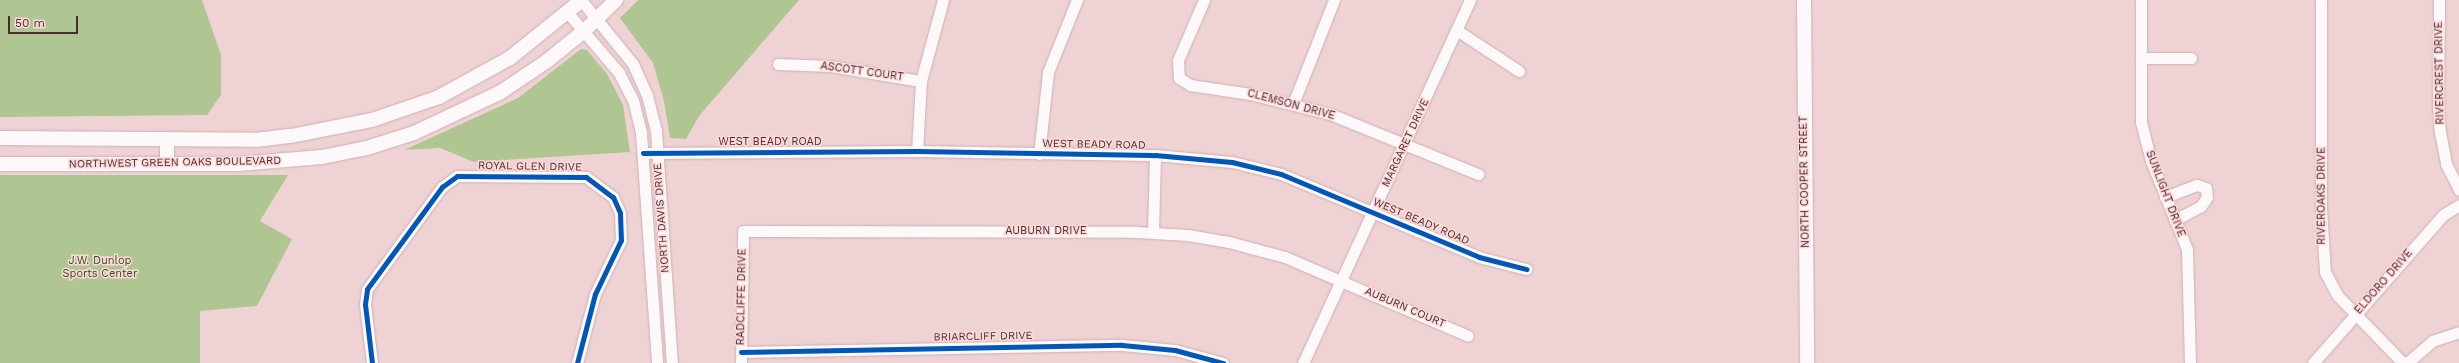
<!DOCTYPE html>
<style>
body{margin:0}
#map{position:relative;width:2459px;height:363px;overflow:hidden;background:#efd3d4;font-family:"Work Sans",sans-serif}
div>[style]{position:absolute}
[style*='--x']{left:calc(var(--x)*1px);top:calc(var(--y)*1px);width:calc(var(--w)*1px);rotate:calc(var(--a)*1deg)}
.green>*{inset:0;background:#b0c692}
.roads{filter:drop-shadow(0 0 1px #ccb0b2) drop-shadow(0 0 1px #ccb0b2)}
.minor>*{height:11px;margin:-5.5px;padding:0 5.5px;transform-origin:5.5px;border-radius:5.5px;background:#fdf8f9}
.major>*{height:14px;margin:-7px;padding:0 7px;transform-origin:7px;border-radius:7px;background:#fdf8f9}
.cycleway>*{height:5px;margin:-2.5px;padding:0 2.5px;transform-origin:2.5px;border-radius:2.5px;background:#0057b8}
span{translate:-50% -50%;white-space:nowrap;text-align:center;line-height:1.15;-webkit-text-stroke:3px #fdd9da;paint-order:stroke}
.street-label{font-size:11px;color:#4b2a2c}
.park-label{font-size:11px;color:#2c481e}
.scale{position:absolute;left:8px;top:16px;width:70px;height:18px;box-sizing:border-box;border:2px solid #4b2a2c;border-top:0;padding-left:5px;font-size:12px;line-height:14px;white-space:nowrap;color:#4b2a2c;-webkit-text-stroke:3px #fdd9da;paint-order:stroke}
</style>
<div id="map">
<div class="green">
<i style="clip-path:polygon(0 0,202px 0,221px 55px,221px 95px,207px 115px,0 117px)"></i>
<i style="clip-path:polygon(638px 0,799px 0,699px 116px,686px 139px,670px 138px,664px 101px,653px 63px,620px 18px)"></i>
<i style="clip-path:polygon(581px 49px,587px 50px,607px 74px,623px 105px,630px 152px,474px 162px,440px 148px,404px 150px,518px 98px)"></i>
<i style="clip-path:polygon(0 175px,288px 175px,260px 221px,292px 239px,257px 306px,200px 311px,200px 363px,0 363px)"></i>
</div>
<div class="roads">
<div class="minor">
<i style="--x:581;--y:0;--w:82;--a:50.9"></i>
<i style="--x:633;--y:64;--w:34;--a:66"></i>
<i style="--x:647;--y:95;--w:36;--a:76"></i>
<i style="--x:656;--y:130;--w:234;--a:86.1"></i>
<i style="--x:1204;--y:0;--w:65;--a:113.4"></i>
<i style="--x:1178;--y:60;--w:18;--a:87"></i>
<i style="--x:1179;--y:78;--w:13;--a:32"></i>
<i style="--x:1190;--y:85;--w:61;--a:8.5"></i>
<i style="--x:1250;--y:94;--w:82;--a:14"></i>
<i style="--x:1330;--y:114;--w:160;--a:22.1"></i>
<i style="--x:2141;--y:0;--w:122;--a:90"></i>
<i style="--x:2141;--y:122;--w:40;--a:75.6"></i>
<i style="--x:2151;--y:161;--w:95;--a:67.8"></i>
<i style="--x:2187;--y:249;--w:114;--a:88.5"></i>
<i style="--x:2321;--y:0;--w:208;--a:90"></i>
<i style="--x:2321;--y:208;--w:64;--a:86.4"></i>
<i style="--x:2325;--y:272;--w:27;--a:62"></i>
<i style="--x:2338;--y:296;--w:93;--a:45.9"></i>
<i style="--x:2439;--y:0;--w:106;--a:90.5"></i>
<i style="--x:2438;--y:106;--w:26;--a:86"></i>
<i style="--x:2440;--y:132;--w:33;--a:79"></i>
<i style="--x:2446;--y:164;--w:29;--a:63"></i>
<i style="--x:568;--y:13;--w:79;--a:49.6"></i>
<i style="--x:619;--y:73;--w:30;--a:63"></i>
<i style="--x:633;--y:100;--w:34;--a:76"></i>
<i style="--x:641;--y:133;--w:231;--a:86"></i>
<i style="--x:1458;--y:31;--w:73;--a:33.3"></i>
<i style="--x:2141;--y:58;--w:50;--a:0"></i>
<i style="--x:778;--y:64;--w:52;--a:2.2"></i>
<i style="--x:830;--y:66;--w:92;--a:9.4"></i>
<i style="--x:1293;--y:104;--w:112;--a:-68.5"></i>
<i style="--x:917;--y:151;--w:70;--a:-86.7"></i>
<i style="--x:921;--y:81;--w:84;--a:-74.8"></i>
<i style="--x:643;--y:153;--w:274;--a:-0.4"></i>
<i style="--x:917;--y:151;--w:238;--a:1"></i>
<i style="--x:1155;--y:155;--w:77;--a:5.2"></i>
<i style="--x:1232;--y:162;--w:50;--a:13.8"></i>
<i style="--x:1281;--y:174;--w:215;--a:22.7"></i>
<i style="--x:1479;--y:257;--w:49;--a:14.3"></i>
<i style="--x:1039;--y:154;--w:82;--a:-83.7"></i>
<i style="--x:1048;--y:72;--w:78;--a:-68.1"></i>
<i style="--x:2165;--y:197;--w:34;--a:-21"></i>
<i style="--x:2197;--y:185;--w:9;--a:18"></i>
<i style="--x:2206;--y:188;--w:9;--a:84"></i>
<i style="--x:2207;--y:197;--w:11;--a:124"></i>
<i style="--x:2201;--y:206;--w:30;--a:152"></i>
<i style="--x:1153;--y:233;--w:78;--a:-88.5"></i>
<i style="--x:741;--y:352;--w:381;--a:-1.1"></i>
<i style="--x:1122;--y:345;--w:53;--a:5.4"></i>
<i style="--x:1175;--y:350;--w:50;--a:15.2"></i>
<i style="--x:372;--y:363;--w:59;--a:-96.8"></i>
<i style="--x:365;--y:304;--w:15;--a:-82"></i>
<i style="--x:367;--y:289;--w:127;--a:-53.7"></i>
<i style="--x:442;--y:187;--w:19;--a:-36"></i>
<i style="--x:457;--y:176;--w:129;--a:0.4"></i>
<i style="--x:586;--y:177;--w:34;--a:37"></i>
<i style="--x:613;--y:197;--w:17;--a:66"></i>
<i style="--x:620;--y:213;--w:27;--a:88"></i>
<i style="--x:621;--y:240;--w:60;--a:115.7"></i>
<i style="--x:595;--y:294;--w:71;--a:104.6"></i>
<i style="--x:741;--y:363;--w:132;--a:-89.1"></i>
<i style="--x:743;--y:231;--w:393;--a:0.1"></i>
<i style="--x:1136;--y:232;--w:52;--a:3.3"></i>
<i style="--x:1188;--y:235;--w:42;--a:9.7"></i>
<i style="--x:1229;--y:242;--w:58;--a:15"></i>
<i style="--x:1285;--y:257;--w:199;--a:23.3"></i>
<i style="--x:1303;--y:363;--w:400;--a:-65.3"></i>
<i style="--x:2313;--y:363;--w:197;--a:-48.7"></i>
<i style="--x:2443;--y:215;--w:19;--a:-32"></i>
<i style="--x:2407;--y:363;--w:33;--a:-41"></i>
<i style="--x:2432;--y:341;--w:28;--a:-18"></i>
</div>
<div class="major">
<i style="--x:1804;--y:0;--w:363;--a:89.5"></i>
<i style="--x:0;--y:138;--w:256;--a:0.4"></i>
<i style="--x:256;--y:140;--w:35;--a:-7"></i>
<i style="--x:291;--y:136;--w:83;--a:-11.2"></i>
<i style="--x:372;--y:120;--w:71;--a:-18.9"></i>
<i style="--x:439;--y:97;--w:81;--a:-28.8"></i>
<i style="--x:510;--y:58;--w:92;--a:-38.9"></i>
<i style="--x:167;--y:139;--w:25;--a:90"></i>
<i style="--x:0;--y:164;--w:238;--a:0"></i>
<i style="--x:238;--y:164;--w:84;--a:-4.8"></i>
<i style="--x:322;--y:157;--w:46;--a:-11.3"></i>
<i style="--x:367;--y:148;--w:49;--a:-17.7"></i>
<i style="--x:414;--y:133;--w:96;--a:-25.2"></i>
<i style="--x:501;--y:92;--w:55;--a:-34"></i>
<i style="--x:547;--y:61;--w:48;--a:-39"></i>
<i style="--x:584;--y:31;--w:45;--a:-44.1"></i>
</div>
</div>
<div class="cycleway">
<i style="--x:643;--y:153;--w:274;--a:-0.4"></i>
<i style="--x:917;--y:151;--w:238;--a:1"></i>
<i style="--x:1155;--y:155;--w:77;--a:5.2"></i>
<i style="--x:1232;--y:162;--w:50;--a:13.8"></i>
<i style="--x:1281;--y:174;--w:215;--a:22.7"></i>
<i style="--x:1479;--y:257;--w:49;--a:14.3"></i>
<i style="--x:741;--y:352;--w:381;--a:-1.1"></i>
<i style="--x:1122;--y:345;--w:53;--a:5.4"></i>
<i style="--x:1175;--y:350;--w:50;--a:15.2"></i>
<i style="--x:372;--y:363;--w:59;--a:-96.8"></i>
<i style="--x:365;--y:304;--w:15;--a:-82"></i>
<i style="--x:367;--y:289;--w:127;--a:-53.7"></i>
<i style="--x:442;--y:187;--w:19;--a:-36"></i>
<i style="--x:457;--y:176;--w:129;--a:0.4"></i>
<i style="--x:586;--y:177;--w:34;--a:37"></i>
<i style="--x:613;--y:197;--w:17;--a:66"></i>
<i style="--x:620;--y:213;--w:27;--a:88"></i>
<i style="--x:621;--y:240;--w:60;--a:115.7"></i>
<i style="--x:595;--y:294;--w:71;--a:104.6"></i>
</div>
<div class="street-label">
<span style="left:862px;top:72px;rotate:8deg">ASCOTT COURT</span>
<span style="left:2440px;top:73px;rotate:-91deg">RIVERCREST DRIVE</span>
<span style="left:1291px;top:105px;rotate:15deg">CLEMSON DRIVE</span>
<span style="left:770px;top:142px">WEST BEADY ROAD</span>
<span style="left:1406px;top:143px;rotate:-65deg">MARGARET DRIVE</span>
<span style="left:1094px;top:145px;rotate:1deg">WEST BEADY ROAD</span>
<span style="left:175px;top:163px;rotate:-1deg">NORTHWEST GREEN OAKS BOULEVARD</span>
<span style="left:530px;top:167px;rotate:1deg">ROYAL GLEN DRIVE</span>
<span style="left:1805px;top:182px;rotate:-91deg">NORTH COOPER STREET</span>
<span style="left:2165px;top:194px;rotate:69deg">SUNLIGHT DRIVE</span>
<span style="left:2322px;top:196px;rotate:-90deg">RIVEROAKS DRIVE</span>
<span style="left:662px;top:218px;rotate:-94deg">NORTH DAVIS DRIVE</span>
<span style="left:1421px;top:222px;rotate:23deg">WEST BEADY ROAD</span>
<span style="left:1046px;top:231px">AUBURN DRIVE</span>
<span style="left:2384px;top:282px;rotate:-49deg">ELDORO DRIVE</span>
<span style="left:742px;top:297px;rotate:-89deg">RADCLIFFE DRIVE</span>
<span style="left:1405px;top:308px;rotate:23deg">AUBURN COURT</span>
<span style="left:983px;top:337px;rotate:-1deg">BRIARCLIFF DRIVE</span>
</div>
<div class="park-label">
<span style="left:100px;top:268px">J.W. Dunlop<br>Sports Center</span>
</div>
<div class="scale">50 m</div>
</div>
